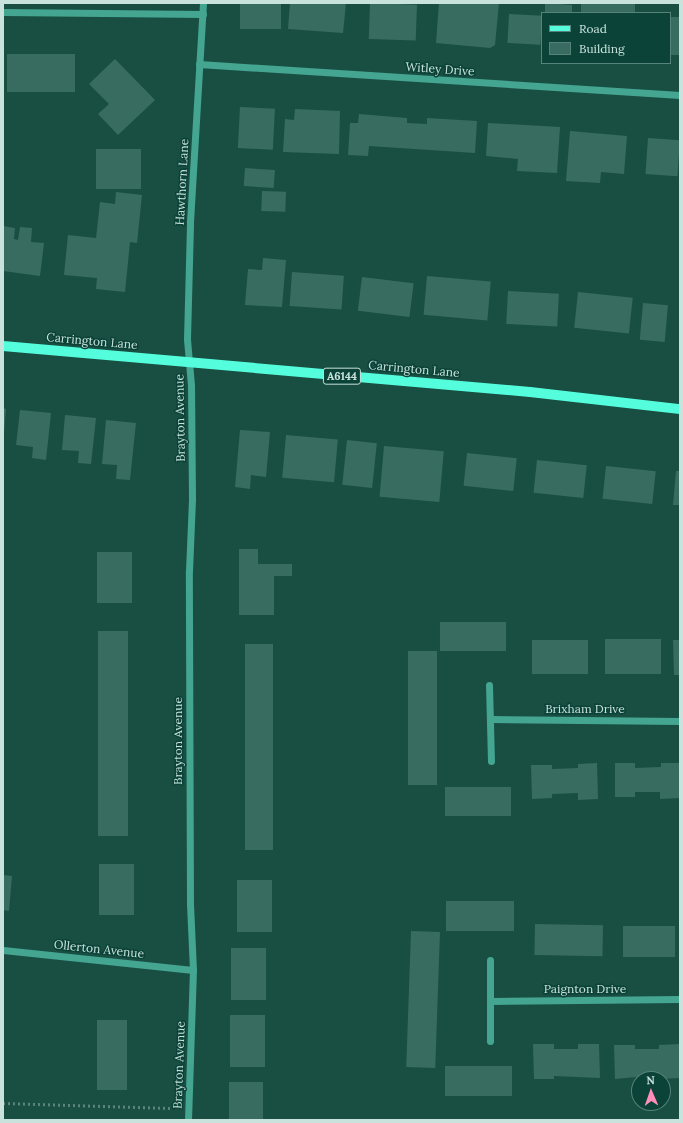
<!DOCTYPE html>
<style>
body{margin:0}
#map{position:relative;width:683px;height:1123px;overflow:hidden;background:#194e43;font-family:Lora,serif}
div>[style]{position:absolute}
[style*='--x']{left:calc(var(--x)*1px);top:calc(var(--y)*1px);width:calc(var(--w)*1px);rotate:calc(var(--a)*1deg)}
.building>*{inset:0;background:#396c60;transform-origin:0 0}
.path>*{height:2.5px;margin-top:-1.25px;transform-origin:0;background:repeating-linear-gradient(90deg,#5b857c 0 2px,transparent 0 5px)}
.minor>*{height:7px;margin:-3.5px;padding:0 3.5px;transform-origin:3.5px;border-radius:3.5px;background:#44a590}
.major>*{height:10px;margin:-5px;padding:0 5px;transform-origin:5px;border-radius:5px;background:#54fedc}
span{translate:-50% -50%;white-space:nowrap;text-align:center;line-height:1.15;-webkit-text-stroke:3px #0b4339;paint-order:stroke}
.shield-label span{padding:1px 3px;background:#0b4339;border:1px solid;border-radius:3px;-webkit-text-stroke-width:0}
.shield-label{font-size:11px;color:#c9e3dc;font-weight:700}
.street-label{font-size:12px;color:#c9e3dc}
.frame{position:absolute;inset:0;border:4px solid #c9e3dc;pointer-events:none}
.legend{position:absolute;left:541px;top:12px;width:130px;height:52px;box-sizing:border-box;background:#0b4339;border:1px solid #57837a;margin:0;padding:5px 7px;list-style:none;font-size:12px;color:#c9e3dc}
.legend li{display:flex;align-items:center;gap:8px;height:20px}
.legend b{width:20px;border:1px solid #57837a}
.north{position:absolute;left:631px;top:1071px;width:40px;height:40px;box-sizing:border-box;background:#0b4339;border:1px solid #57837a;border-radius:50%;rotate:358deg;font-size:11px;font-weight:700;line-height:16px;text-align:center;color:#c9e3dc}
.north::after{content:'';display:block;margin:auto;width:14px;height:18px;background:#ff8eb9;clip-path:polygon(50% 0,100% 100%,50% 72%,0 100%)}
</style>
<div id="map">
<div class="building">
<i style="left:240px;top:3px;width:41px;height:26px"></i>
<i style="clip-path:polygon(290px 3px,346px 3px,343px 33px,288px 29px)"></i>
<i style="left:370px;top:3px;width:47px;height:36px;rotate:2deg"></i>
<i style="clip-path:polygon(439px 3px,499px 3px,495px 45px,490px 48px,436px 43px)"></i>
<i style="clip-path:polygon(545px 3px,572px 5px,572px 13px,545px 13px)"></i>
<i style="left:581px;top:3px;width:54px;height:10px"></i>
<i style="left:509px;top:14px;width:33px;height:29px;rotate:3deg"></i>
<i style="left:670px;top:17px;width:10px;height:38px"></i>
<i style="left:75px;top:54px;width:38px;height:68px;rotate:90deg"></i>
<i style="clip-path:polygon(115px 59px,155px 100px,118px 135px,98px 114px,109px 104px,89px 84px)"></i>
<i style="left:240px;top:107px;width:35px;height:41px;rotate:3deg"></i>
<i style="clip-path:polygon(295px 109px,340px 111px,339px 154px,283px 152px,285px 119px,294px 120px)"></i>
<i style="clip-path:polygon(359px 114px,407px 118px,407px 123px,427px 124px,427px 118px,477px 121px,475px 153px,369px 146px,368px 156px,348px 155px,350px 123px,358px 123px)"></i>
<i style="clip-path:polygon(488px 123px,560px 127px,557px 173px,517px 171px,518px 159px,486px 156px)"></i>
<i style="clip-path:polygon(570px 131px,627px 136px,624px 174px,601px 172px,600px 183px,566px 181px)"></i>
<i style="left:648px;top:138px;width:32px;height:36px;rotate:4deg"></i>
<i style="left:96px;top:149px;width:45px;height:40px"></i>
<i style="left:245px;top:168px;width:30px;height:18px;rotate:4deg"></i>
<i style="left:262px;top:191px;width:24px;height:20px;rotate:2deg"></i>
<i style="clip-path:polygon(116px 192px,142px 195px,137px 243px,130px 242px,125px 292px,96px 289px,97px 278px,64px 275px,68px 235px,96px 238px,100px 202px,115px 204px)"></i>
<i style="clip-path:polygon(3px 226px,15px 228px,14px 239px,18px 240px,20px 227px,32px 228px,31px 242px,44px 243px,40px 276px,3px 271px)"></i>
<i style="clip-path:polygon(263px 258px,286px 260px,282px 307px,245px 305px,248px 269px,262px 270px)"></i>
<i style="left:292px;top:272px;width:52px;height:34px;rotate:4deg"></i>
<i style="left:427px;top:276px;width:64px;height:39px;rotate:5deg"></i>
<i style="left:362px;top:277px;width:52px;height:34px;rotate:7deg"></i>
<i style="left:508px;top:291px;width:51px;height:33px;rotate:3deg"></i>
<i style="left:578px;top:292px;width:55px;height:36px;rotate:6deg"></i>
<i style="left:643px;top:303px;width:25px;height:37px;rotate:5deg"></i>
<i style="clip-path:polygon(3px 408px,6px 409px,4px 433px,3px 433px)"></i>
<i style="clip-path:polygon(20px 410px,51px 413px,46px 460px,32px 458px,33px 447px,16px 445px)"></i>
<i style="clip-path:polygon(65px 415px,96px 418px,91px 464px,78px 463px,79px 451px,62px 450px)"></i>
<i style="clip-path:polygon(106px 420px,136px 423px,130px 480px,116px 479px,117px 465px,102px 464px)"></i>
<i style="clip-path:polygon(240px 430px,270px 432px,266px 477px,251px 475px,250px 489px,235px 487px)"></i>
<i style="left:286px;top:435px;width:52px;height:43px;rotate:5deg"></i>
<i style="left:347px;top:440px;width:30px;height:45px;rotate:6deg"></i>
<i style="left:384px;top:446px;width:60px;height:51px;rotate:5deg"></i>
<i style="left:467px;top:453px;width:50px;height:33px;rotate:6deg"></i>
<i style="left:537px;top:460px;width:50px;height:33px;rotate:6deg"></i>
<i style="left:606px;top:466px;width:50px;height:33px;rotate:6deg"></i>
<i style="clip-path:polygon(676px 471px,680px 471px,680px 505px,673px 505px)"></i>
<i style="clip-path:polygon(239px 549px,258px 549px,258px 564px,292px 564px,292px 576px,274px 576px,274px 615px,239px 615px)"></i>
<i style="left:97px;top:552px;width:35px;height:51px"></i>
<i style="left:506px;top:622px;width:29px;height:66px;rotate:90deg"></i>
<i style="left:98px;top:631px;width:30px;height:205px"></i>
<i style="left:661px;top:639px;width:35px;height:56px;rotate:90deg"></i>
<i style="left:588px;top:640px;width:34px;height:56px;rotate:90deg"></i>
<i style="clip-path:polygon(673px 640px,680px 640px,680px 675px,674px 675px)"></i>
<i style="left:245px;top:644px;width:28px;height:206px"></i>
<i style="left:408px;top:651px;width:29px;height:134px"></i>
<i style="clip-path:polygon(597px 763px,598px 799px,578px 800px,578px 793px,552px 794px,552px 798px,532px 799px,531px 765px,552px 765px,552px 769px,578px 768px,578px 764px)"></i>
<i style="clip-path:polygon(615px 763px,635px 763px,635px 768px,661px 767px,661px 763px,680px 763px,680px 798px,660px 799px,660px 792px,635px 792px,635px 797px,615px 797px)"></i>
<i style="left:445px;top:787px;width:66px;height:29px"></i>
<i style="left:99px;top:864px;width:35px;height:51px"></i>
<i style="clip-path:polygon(3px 875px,12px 876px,9px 911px,3px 910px)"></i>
<i style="left:237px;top:880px;width:35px;height:52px"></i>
<i style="left:446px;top:901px;width:68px;height:30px"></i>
<i style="left:535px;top:924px;width:68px;height:31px;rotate:1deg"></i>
<i style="left:675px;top:926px;width:31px;height:52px;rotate:90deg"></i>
<i style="left:411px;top:931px;width:29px;height:136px;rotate:2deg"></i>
<i style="left:231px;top:948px;width:35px;height:52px"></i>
<i style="left:265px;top:1015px;width:52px;height:35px;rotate:90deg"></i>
<i style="left:97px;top:1020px;width:30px;height:70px"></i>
<i style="clip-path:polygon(533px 1044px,554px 1044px,554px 1049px,578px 1049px,578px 1044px,599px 1044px,600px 1078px,554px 1076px,554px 1079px,534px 1079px)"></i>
<i style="clip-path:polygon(680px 1044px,680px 1078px,658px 1079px,658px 1075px,615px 1079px,614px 1045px,635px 1045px,635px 1049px,659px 1049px,659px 1045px)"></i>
<i style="left:445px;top:1066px;width:67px;height:30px"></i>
<i style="left:229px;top:1082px;width:34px;height:38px"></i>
</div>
<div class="path">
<i style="--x:3;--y:1103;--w:167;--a:1.7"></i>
</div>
<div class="minor">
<i style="--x:3;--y:12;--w:200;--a:0.6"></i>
<i style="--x:199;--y:64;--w:482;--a:3.7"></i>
<i style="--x:489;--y:685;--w:76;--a:88.5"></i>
<i style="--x:490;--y:719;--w:190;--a:0.6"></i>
<i style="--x:3;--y:950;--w:191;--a:6"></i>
<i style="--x:490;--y:960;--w:81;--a:90"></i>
<i style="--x:490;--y:1001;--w:190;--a:-0.6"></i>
<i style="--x:188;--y:1120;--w:150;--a:-88.1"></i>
<i style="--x:193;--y:970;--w:66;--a:-92.6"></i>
<i style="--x:190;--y:904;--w:333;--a:-90.2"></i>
<i style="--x:189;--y:571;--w:73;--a:-87.6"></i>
<i style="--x:192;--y:498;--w:113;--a:-90.5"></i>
<i style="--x:191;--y:385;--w:46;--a:-95"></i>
<i style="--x:187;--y:339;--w:117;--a:-88.5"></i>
<i style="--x:190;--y:222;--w:219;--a:-86.6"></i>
</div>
<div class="major">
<i style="--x:3;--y:346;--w:529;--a:4.99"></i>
<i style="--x:530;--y:392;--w:151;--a:6.5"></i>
</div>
<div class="shield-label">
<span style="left:342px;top:376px">A6144</span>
</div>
<div class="street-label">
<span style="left:440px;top:69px;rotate:4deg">Witley Drive</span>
<span style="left:182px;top:182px;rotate:-87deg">Hawthorn Lane</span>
<span style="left:92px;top:341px;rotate:5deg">Carrington Lane</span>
<span style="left:414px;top:369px;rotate:5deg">Carrington Lane</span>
<span style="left:180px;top:418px;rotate:-91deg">Brayton Avenue</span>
<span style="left:585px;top:709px">Brixham Drive</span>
<span style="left:178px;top:741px;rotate:-90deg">Brayton Avenue</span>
<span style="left:99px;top:949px;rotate:6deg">Ollerton Avenue</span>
<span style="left:585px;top:989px">Paignton Drive</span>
<span style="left:179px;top:1065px;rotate:-88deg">Brayton Avenue</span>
</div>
<div class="frame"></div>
<ul class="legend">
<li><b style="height:5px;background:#54fedc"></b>Road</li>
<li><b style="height:11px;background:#396c60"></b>Building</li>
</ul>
<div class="north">N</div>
</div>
